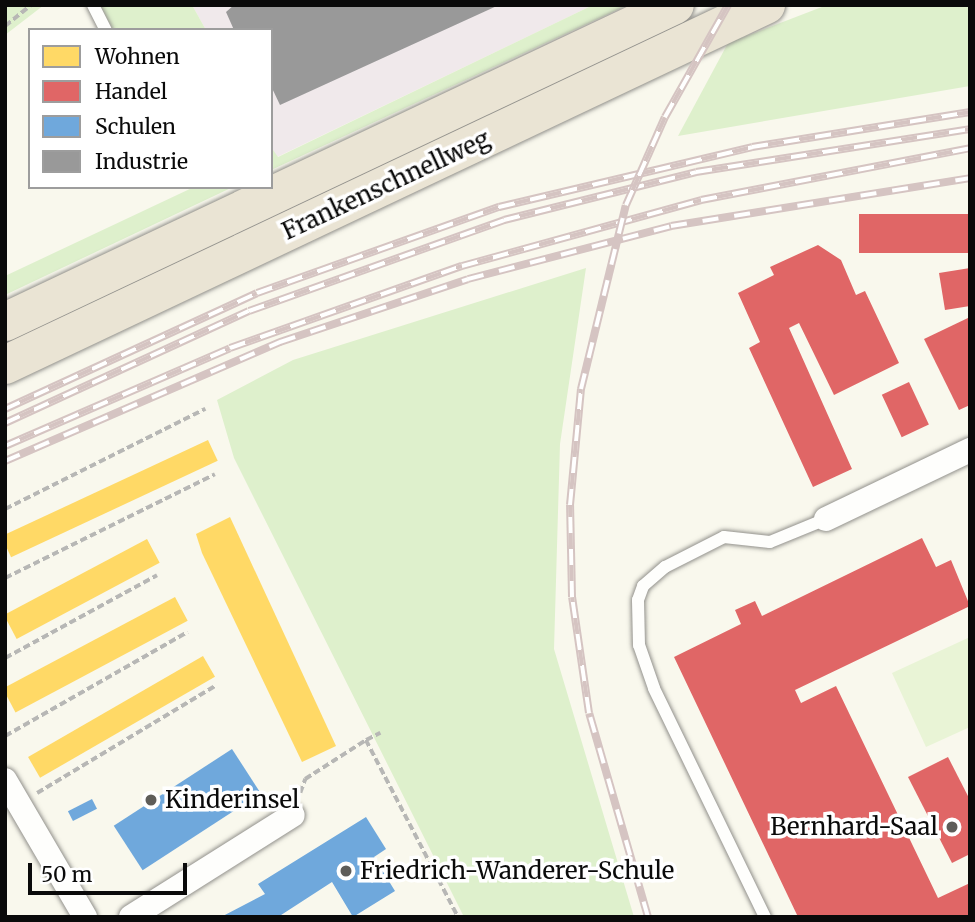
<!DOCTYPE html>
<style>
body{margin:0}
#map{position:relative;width:975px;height:922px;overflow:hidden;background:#f9f8ed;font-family:Merriweather,serif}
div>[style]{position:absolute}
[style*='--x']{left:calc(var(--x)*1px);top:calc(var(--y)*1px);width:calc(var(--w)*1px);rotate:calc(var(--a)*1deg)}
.industrial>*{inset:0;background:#f0e9eb}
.green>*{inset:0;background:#def0cc}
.pitch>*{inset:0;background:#e9f4d6}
.homes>*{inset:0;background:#ffd966;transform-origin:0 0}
.shops>*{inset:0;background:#e06666;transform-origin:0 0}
.schools>*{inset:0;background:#6fa8dc;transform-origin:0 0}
.industry>*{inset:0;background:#999}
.path>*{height:3.5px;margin-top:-1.75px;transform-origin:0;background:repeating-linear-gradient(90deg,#b7b7b5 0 7px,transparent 0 10.5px)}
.roads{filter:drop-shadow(0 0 2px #92918c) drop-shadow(0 0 2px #92918c)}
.service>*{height:12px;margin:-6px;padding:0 6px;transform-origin:6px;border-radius:6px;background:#fefefc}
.minor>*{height:24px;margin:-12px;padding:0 12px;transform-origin:12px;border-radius:12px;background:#fefefc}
.trunk>*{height:38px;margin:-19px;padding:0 19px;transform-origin:19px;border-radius:19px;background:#eae4d4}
.rail>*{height:8px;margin-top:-4px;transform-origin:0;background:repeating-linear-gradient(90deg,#fff 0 16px,#d5c4c2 0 32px);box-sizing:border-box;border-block:2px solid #d5c4c2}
.dots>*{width:19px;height:19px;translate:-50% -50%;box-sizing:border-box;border:4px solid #fff;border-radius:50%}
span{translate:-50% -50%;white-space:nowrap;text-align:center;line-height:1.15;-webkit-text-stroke:7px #fff;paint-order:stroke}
.street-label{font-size:24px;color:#0a0a0a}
.poi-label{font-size:24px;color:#0a0a0a}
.left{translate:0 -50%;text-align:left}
.right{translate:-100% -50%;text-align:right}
.frame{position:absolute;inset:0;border:7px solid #0a0a0a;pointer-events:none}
.legend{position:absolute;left:28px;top:28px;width:245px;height:161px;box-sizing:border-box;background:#fff;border:2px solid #9d9d9d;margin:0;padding:9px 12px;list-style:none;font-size:21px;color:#0a0a0a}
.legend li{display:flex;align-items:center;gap:14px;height:35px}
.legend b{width:35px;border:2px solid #9d9d9d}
.scale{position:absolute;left:28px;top:863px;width:159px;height:32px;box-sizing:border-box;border:4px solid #0a0a0a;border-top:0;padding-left:9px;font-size:21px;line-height:24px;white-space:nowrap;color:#0a0a0a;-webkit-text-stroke:5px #fff;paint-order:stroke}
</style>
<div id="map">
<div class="industrial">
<i style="clip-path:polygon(192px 5px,593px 5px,277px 157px,271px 147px,271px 30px,206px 30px)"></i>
</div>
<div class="green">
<i style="clip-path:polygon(5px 5px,44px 5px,5px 35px)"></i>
<i style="clip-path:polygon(100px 5px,192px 5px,206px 30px,113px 30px)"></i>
<i style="clip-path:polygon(593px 5px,628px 5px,271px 170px,271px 147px,278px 157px)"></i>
<i style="clip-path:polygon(827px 5px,970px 5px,970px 86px,678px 136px,728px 43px)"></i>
<i style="clip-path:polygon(194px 187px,233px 187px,5px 295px,5px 276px)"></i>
<i style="clip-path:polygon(586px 268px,560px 444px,554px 649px,634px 917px,464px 917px,234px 458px,217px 400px,293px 360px)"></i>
</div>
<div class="pitch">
<i style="clip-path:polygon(970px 637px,970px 727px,926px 747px,892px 673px)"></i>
</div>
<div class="homes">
<i style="left:208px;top:440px;width:23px;height:228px;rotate:65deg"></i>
<i style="clip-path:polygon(230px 517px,336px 746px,302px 762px,202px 553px,196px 534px)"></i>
<i style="left:147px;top:539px;width:27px;height:162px;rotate:62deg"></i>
<i style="left:175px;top:597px;width:27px;height:195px;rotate:62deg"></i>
<i style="left:203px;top:656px;width:24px;height:202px;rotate:60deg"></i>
</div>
<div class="shops">
<i style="left:970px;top:214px;width:39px;height:111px;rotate:90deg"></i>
<i style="clip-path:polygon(818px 245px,841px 260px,856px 295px,865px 291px,899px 363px,834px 395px,799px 323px,789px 328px,852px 469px,813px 487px,749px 348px,760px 342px,738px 293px,774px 275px,770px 267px)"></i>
<i style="clip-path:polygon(970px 268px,970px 306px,945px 310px,939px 273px)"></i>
<i style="clip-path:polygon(970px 317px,970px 405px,959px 410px,924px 339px)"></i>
<i style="left:909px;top:382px;width:47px;height:30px;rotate:65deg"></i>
<i style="clip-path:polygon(922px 538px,936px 567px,951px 560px,970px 606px,795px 690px,801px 703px,836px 686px,938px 898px,970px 883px,970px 917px,798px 917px,674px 657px,741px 624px,735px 610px,755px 601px,762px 616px)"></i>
<i style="clip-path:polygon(948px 757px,970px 800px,970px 854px,952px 863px,908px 777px)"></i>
</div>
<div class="schools">
<i style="left:232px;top:749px;width:53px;height:141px;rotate:57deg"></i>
<i style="left:92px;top:799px;width:11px;height:27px;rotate:63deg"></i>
<i style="clip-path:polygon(366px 817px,386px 849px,374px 857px,395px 891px,353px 917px,332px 882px,278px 917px,221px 917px,265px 894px,258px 884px)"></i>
</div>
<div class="industry">
<i style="clip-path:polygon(234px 5px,499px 5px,280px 105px,271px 86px,271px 30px,234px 30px,226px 12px)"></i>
</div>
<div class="path">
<i style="--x:5;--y:26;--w:33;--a:-39"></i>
<i style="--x:5;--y:509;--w:224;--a:-26.6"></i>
<i style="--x:5;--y:578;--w:234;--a:-26.3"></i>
<i style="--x:5;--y:658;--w:173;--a:-28.6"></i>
<i style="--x:5;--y:736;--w:210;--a:-29.7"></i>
<i style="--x:366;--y:740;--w:16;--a:-27"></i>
<i style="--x:37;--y:793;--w:208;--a:-31"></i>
<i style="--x:300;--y:793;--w:15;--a:-70"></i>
<i style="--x:305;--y:779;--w:72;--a:-32.6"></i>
<i style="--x:366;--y:740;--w:199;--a:62.5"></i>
</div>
<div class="roads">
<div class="service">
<i style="--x:93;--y:5;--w:28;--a:63"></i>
<i style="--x:765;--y:917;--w:254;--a:-115.9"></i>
<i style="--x:654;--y:688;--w:46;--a:-109.2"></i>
<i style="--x:639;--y:645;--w:45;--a:-91.3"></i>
<i style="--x:638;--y:600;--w:15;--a:-70"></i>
<i style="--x:643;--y:586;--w:29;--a:-41"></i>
<i style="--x:665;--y:567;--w:66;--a:-27"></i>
<i style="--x:724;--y:537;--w:46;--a:6.2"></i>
<i style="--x:770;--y:542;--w:61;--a:-22.3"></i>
</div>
<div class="minor">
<i style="--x:826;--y:519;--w:160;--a:-25.6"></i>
<i style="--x:5;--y:780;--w:159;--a:59.7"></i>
<i style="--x:131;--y:917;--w:191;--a:-32.2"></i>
</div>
<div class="trunk">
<i style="--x:5;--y:322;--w:741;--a:-25.32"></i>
<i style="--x:5;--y:365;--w:842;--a:-25.32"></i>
</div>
</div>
<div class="rail">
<i style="--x:5;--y:409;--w:277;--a:-24.7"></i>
<i style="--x:257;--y:293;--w:257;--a:-19.6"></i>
<i style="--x:499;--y:207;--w:260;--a:-13.3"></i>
<i style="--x:752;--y:147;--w:221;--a:-9.1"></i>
<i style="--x:5;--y:423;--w:268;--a:-24.7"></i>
<i style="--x:249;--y:311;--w:271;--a:-19.6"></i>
<i style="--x:504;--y:220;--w:198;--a:-14"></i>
<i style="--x:696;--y:172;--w:277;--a:-8.9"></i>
<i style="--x:5;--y:446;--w:245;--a:-23.5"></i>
<i style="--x:230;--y:348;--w:246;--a:-19.5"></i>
<i style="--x:462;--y:266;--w:248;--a:-15.4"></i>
<i style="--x:701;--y:200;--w:274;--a:-10.9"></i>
<i style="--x:5;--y:461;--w:300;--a:-23.4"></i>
<i style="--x:280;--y:342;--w:198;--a:-18.5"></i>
<i style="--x:468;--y:279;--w:210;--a:-14.6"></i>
<i style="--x:671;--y:226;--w:303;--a:-9.1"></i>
<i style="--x:648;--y:917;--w:212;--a:-106.1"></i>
<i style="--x:589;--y:713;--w:117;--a:-98.3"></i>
<i style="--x:572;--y:597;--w:92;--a:-91.2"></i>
<i style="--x:570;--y:505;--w:117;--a:-84.6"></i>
<i style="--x:581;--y:389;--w:189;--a:-76.3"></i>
<i style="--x:626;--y:205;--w:96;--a:-66.1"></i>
<i style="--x:665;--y:117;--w:129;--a:-60.6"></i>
</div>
<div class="dots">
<i style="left:151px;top:800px;background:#5e5d59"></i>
<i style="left:952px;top:827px;background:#5e5d59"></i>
<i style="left:346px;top:871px;background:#5e5d59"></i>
</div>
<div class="street-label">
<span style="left:386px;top:185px;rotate:-25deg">Frankenschnellweg</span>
</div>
<div class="poi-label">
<span class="left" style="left:165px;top:800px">Kinderinsel</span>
<span class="right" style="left:938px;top:827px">Bernhard-Saal</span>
<span class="left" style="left:360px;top:871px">Friedrich-Wanderer-Schule</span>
</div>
<div class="frame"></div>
<ul class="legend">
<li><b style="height:19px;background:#ffd966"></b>Wohnen</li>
<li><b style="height:19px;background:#e06666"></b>Handel</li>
<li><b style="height:19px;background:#6fa8dc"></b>Schulen</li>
<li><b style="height:19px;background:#999"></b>Industrie</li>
</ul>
<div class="scale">50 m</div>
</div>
